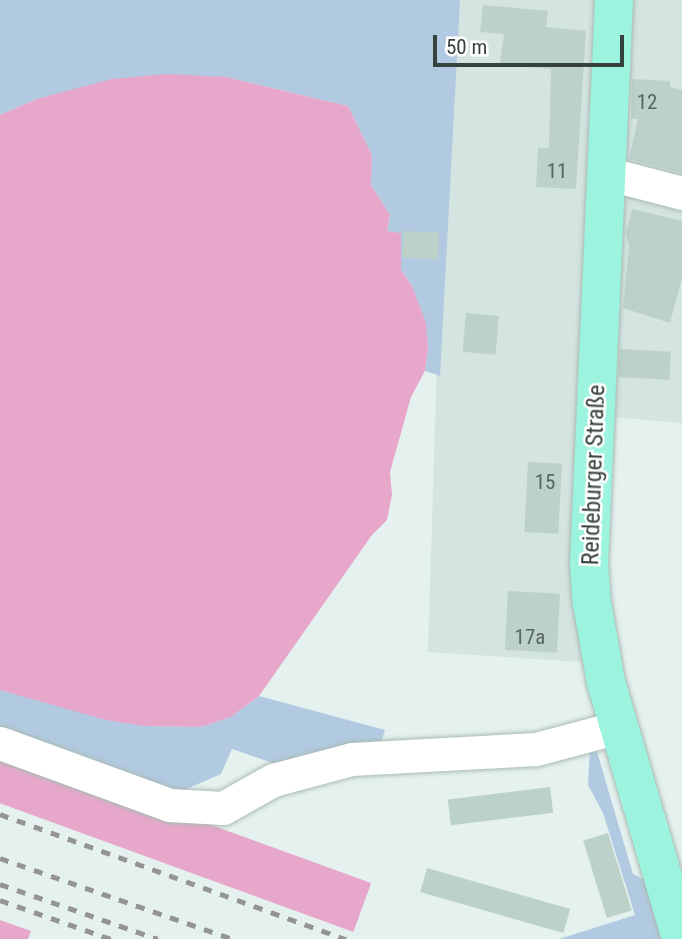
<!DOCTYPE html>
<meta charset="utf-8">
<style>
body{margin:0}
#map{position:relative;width:682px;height:939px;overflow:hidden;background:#e5f1ee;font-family:"Roboto Condensed",sans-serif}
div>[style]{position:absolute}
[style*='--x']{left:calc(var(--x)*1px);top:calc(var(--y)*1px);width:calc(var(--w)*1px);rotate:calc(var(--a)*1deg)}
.residential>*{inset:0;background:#d4e4e0}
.green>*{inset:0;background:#b2cae1}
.water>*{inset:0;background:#e7a7ca;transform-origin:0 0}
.building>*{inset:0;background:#bcd1ca;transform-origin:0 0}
.roads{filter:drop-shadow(0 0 2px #a9bbb5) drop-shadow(0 0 2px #a9bbb5)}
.minor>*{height:33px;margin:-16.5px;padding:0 16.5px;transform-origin:16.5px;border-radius:16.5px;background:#fff}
.major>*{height:38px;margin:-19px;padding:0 19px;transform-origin:19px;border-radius:19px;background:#9cf3de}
.rail>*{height:5px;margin-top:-2.5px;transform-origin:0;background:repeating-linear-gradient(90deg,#949494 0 9px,transparent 0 18px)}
span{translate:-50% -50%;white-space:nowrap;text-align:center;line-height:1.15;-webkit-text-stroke:5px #fff;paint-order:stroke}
.number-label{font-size:21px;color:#586661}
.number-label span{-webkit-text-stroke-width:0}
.street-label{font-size:24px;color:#36423e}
.scale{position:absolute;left:433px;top:35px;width:191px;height:32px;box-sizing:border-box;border:4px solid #36423e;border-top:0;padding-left:9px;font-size:21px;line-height:24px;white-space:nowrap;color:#36423e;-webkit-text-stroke:5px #fff;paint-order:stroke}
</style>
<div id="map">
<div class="residential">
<i style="clip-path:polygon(459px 0,682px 0,682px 423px,611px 417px,604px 575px,612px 664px,428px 652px,438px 329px)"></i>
</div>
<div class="green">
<i style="clip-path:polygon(0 0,460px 0,440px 376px,425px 371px,428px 348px,412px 286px,401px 270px,401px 233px,387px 232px,390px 215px,371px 185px,372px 155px,348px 106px,226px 77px,37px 99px,0 115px)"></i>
<i style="clip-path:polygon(0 690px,144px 726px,201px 727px,231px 717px,259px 696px,385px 730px,379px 749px,284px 767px,232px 749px,221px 774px,166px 798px,0 738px)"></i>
<i style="clip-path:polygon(595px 745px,633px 874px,647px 881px,663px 939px,559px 939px,635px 915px,603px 813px,588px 785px,590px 747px)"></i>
</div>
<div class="water">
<i style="clip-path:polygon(167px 74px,226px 77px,348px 106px,372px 155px,371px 185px,390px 215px,387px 231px,401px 233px,401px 270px,412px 286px,426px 323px,428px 348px,425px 371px,411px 397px,390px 472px,392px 495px,387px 520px,372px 535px,259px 696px,231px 717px,201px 727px,144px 726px,106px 720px,0 690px,0 115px,37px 99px,112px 79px)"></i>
<i style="left:0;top:748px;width:395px;height:52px;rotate:20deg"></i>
<i style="clip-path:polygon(0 920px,31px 931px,28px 939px,0 939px)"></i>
</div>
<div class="building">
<i style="clip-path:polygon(483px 5px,548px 11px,546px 27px,586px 31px,576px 189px,536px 187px,538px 148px,549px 148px,551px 69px,500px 64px,504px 34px,480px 32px)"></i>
<i style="clip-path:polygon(632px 79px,670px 81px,670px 87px,682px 90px,682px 173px,629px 159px,638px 119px,631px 119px)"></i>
<i style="clip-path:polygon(632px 209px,682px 221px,682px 278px,670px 323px,623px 308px,629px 246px,626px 234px)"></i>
<i style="left:403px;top:231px;width:36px;height:27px;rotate:2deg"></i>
<i style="left:466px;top:313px;width:33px;height:39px;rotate:5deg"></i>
<i style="left:620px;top:349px;width:51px;height:28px;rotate:3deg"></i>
<i style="left:528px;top:462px;width:34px;height:70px;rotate:3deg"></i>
<i style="left:508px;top:591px;width:52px;height:59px;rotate:3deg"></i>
<i style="left:550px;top:787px;width:26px;height:103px;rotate:83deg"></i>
<i style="left:608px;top:833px;width:81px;height:26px;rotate:73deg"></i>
<i style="left:427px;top:868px;width:149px;height:25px;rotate:16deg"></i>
</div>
<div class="roads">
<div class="minor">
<i style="--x:605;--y:173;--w:80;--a:14.6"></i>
<i style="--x:0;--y:743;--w:180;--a:20.1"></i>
<i style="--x:169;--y:805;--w:54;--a:3.2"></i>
<i style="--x:223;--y:808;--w:57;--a:-29.2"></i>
<i style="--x:273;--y:780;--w:82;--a:-14.9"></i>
<i style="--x:352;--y:759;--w:184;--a:-3.1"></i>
<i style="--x:536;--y:749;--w:86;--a:-14.8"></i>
</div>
<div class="major">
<i style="--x:614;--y:0;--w:565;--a:92.54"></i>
<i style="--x:589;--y:564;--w:39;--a:86"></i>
<i style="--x:592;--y:603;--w:80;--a:80"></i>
<i style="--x:606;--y:682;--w:268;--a:73.7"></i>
</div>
</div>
<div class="rail">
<i style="--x:0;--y:814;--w:368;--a:19.9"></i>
<i style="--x:0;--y:858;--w:246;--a:19.2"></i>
<i style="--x:0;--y:884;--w:167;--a:19.2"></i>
<i style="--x:0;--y:900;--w:118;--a:19.4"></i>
</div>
<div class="number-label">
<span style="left:647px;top:102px">12</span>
<span style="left:557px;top:171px">11</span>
<span style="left:545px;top:482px">15</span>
<span style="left:530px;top:637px">17a</span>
</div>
<div class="street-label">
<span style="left:594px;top:475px;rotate:-88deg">Reideburger Straße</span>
</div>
<div class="scale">50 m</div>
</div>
